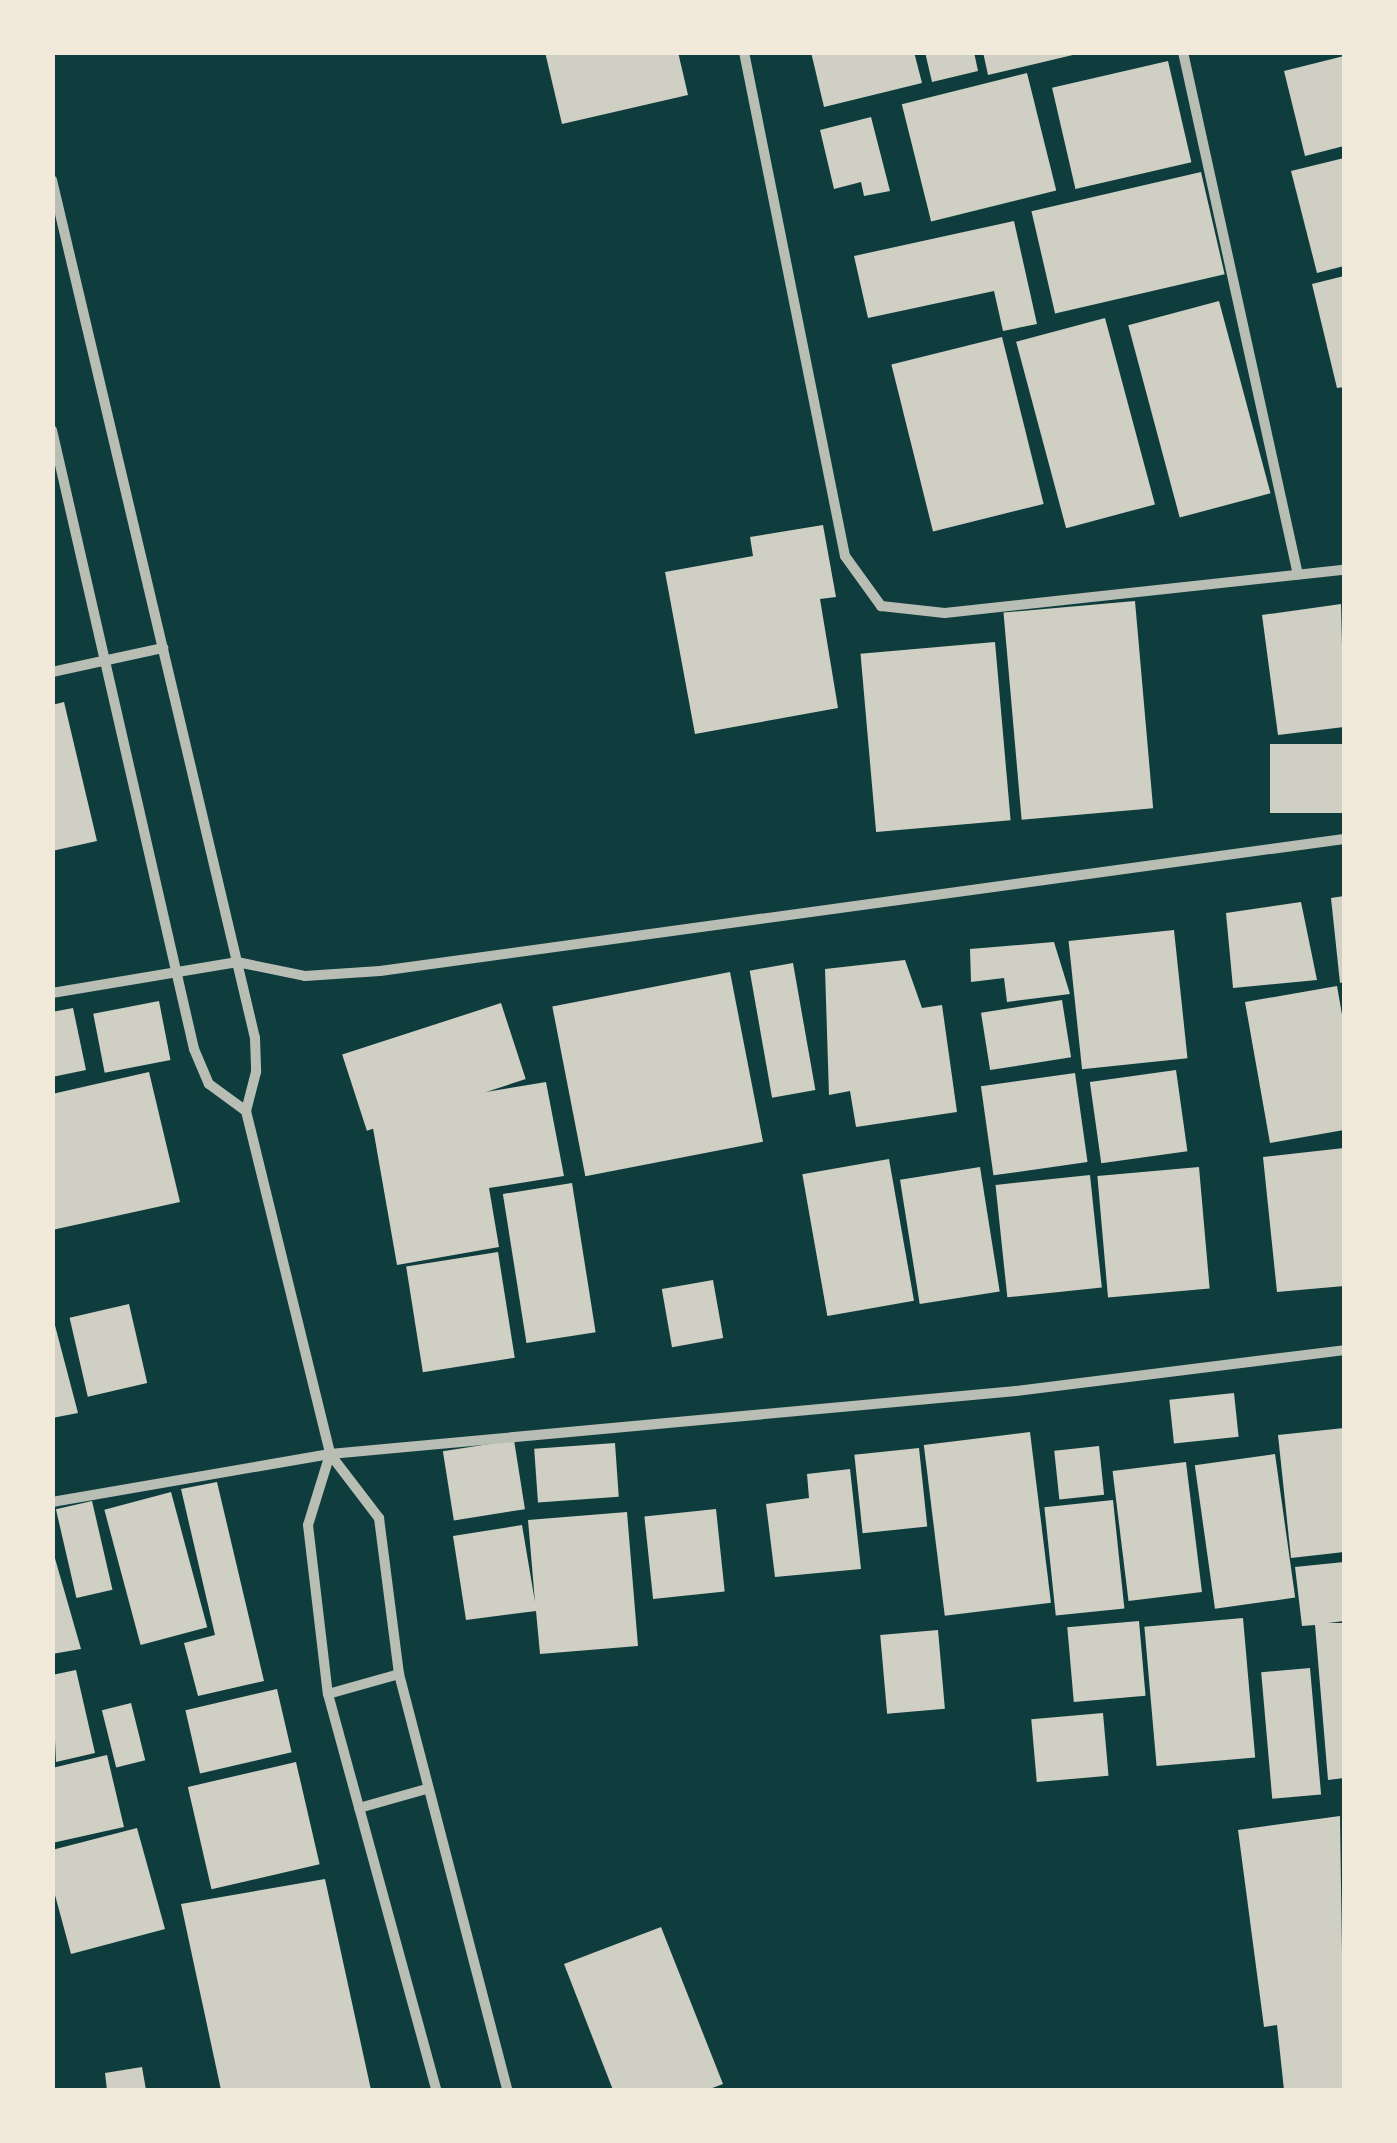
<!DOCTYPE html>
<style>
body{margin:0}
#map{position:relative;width:1397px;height:2143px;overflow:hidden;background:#0f3d3e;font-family:"DejaVu Sans",sans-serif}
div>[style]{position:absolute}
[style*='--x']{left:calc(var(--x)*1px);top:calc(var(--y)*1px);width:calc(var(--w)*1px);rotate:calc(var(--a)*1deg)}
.building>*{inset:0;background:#cfcfc3;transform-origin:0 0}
.minor>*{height:10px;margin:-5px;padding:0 5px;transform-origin:5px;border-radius:5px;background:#b8beb3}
span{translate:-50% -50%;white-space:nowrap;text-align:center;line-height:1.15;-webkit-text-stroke:9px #f1e9da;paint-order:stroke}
.frame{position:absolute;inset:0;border:55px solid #f1e9da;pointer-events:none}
</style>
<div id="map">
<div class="building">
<i style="clip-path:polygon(545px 52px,678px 52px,688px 95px,562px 124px)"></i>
<i style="clip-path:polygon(811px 52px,914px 52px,922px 83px,824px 107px)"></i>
<i style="clip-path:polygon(925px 52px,974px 52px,978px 71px,932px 82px)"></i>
<i style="clip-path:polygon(983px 52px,1077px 52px,1077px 54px,988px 75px)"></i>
<i style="clip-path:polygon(1344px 56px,1344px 146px,1305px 156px,1284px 71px)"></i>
<i style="left:1168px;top:61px;width:104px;height:119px;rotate:77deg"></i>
<i style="left:1027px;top:73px;width:121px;height:129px;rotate:76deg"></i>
<i style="clip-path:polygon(871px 117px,890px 191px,864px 196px,861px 182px,834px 189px,820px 130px)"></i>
<i style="clip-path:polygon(1344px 158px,1344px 266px,1317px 273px,1291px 171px)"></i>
<i style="left:1201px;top:172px;width:105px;height:174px;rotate:77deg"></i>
<i style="clip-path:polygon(1014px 221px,1037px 324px,1003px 331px,994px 291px,868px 318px,854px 256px)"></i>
<i style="clip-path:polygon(1344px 276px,1344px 387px,1337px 388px,1312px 284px)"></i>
<i style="left:1219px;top:301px;width:199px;height:94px;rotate:75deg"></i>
<i style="left:1105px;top:318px;width:193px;height:92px;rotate:75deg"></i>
<i style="left:1002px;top:337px;width:172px;height:114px;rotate:76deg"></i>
<i style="clip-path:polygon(823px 525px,836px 597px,820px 599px,838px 708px,695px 734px,665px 572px,753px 556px,750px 537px)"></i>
<i style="left:1135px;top:601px;width:208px;height:132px;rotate:85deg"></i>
<i style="clip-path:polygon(1341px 604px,1344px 727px,1278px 735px,1262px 615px)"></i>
<i style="left:995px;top:642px;width:179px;height:135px;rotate:85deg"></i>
<i style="clip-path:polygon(64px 702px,97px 841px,52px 851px,52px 705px)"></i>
<i style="left:1344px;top:744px;width:69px;height:74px;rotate:90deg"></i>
<i style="clip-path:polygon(1344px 896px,1344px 982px,1340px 983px,1331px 898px)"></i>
<i style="clip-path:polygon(1301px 902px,1317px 980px,1233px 988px,1226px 913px)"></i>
<i style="left:1174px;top:930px;width:129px;height:106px;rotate:84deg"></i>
<i style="clip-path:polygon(1054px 942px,1070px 994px,1007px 1002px,1004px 978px,971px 982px,970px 949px)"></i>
<i style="clip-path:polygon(905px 960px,922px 1008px,942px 1005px,957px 1112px,856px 1127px,850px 1091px,829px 1095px,825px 969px)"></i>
<i style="left:793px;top:963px;width:129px;height:44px;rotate:80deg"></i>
<i style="left:730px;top:972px;width:173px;height:181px;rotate:79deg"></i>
<i style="clip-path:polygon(1337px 986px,1344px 1026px,1344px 1130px,1270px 1143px,1245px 1002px)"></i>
<i style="left:1062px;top:1000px;width:58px;height:82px;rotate:81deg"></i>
<i style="left:159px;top:1001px;width:60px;height:67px;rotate:79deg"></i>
<i style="left:501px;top:1003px;width:80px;height:167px;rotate:72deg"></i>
<i style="clip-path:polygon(73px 1008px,86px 1070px,52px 1077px,52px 1012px)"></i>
<i style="left:1176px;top:1070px;width:82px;height:87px;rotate:82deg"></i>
<i style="clip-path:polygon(149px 1072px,180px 1202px,52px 1230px,52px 1094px)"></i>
<i style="left:1075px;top:1073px;width:90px;height:95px;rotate:82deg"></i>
<i style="clip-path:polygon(546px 1082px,564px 1176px,489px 1188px,499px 1247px,397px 1265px,370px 1111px)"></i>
<i style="clip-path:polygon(1344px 1148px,1344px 1286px,1277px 1292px,1263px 1157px)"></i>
<i style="left:889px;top:1159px;width:144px;height:88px;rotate:80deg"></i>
<i style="left:980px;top:1167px;width:126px;height:81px;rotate:81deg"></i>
<i style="left:1199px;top:1167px;width:122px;height:102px;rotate:85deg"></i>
<i style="left:1090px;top:1175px;width:113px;height:95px;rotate:84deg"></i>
<i style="left:572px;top:1183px;width:151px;height:70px;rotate:81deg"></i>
<i style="left:498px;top:1252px;width:107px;height:93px;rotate:81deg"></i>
<i style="left:713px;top:1280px;width:59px;height:52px;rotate:80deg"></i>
<i style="left:129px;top:1304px;width:81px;height:61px;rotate:77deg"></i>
<i style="clip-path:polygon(52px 1314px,78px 1413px,52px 1418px)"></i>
<i style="left:1234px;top:1393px;width:44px;height:65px;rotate:84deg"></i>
<i style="clip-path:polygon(1344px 1428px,1344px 1552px,1291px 1558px,1278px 1435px)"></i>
<i style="left:1030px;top:1432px;width:172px;height:107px;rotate:83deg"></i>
<i style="left:514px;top:1440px;width:70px;height:72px;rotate:81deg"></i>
<i style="left:615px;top:1443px;width:54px;height:81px;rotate:86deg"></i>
<i style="left:1099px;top:1446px;width:49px;height:45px;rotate:84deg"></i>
<i style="left:919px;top:1448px;width:79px;height:65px;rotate:84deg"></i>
<i style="left:1275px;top:1454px;width:145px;height:81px;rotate:82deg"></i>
<i style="left:1186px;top:1462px;width:131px;height:74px;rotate:83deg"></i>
<i style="clip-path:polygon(850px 1469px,861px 1569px,775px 1577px,766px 1504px,809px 1498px,807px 1474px)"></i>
<i style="clip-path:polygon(217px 1482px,264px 1681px,198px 1696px,184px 1643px,215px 1635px,181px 1489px)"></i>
<i style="left:171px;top:1492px;width:140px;height:69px;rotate:75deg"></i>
<i style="left:1113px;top:1500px;width:109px;height:69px;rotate:84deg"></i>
<i style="left:92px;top:1501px;width:91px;height:37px;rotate:77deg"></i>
<i style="left:716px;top:1509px;width:83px;height:72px;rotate:84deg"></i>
<i style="clip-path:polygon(627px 1512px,638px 1646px,540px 1654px,536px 1611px,466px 1620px,453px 1536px,522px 1525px,535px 1602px,528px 1520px)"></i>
<i style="clip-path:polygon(52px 1548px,81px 1649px,52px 1654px)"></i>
<i style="clip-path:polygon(1344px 1562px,1344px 1621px,1328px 1623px,1344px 1623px,1344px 1778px,1328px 1780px,1315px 1625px,1302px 1626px,1295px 1567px)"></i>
<i style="left:1243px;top:1618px;width:140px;height:99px;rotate:85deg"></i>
<i style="left:1139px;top:1621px;width:75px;height:72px;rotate:85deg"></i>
<i style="left:938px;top:1630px;width:79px;height:58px;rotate:85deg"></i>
<i style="left:1310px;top:1668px;width:127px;height:49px;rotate:85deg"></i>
<i style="clip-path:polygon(76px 1670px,95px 1753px,56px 1762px,52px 1675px)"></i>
<i style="left:277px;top:1689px;width:65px;height:94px;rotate:77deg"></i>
<i style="left:131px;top:1703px;width:59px;height:30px;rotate:76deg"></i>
<i style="left:1103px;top:1713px;width:63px;height:72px;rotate:85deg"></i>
<i style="clip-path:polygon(107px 1755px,124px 1827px,52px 1843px,52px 1768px)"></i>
<i style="left:296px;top:1762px;width:105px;height:111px;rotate:77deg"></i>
<i style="clip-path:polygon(1340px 1816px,1344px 2090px,1284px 2090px,1277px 2025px,1264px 2027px,1238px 1830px)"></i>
<i style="clip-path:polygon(137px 1828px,165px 1929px,71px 1954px,52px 1884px,52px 1850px)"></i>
<i style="clip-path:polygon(325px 1879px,371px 2090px,221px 2090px,181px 1904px)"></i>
<i style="clip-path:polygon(661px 1927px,723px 2084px,707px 2090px,613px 2090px,564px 1964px)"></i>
<i style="clip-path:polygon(142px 2067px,146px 2090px,107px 2090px,105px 2073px)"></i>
</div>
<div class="minor">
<i style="--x:744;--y:52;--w:514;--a:78.67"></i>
<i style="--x:845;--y:556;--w:62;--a:54.2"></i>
<i style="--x:881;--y:606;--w:64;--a:6.2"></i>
<i style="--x:945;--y:613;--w:401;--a:-6.2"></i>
<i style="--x:1183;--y:52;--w:535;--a:77.6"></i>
<i style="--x:52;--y:180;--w:882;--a:76.69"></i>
<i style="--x:255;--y:1038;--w:34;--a:88"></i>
<i style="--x:256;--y:1072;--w:40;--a:104.4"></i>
<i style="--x:246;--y:1111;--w:353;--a:76.2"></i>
<i style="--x:330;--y:1454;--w:81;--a:52.6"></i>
<i style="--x:379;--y:1518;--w:157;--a:82.7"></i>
<i style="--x:399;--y:1674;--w:430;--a:75.4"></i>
<i style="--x:52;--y:430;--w:635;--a:77.08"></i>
<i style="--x:194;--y:1049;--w:38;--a:67"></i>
<i style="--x:209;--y:1084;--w:46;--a:36.1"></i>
<i style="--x:52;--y:672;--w:114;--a:-12.2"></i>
<i style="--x:52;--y:993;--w:188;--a:-9.5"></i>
<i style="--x:237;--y:962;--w:69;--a:11.6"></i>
<i style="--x:305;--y:976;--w:75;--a:-3.8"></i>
<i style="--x:380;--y:971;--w:973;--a:-7.8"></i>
<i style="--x:330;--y:1454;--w:74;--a:107.2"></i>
<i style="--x:308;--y:1525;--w:170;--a:83.3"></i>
<i style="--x:328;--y:1694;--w:410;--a:74.7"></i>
<i style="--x:52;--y:1502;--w:282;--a:-9.8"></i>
<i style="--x:330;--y:1454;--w:689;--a:-5.25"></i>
<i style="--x:1016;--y:1391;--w:331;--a:-7.1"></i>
<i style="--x:328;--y:1694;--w:74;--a:-15.7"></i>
<i style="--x:359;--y:1808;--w:70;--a:-15.8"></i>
</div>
<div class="frame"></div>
</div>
